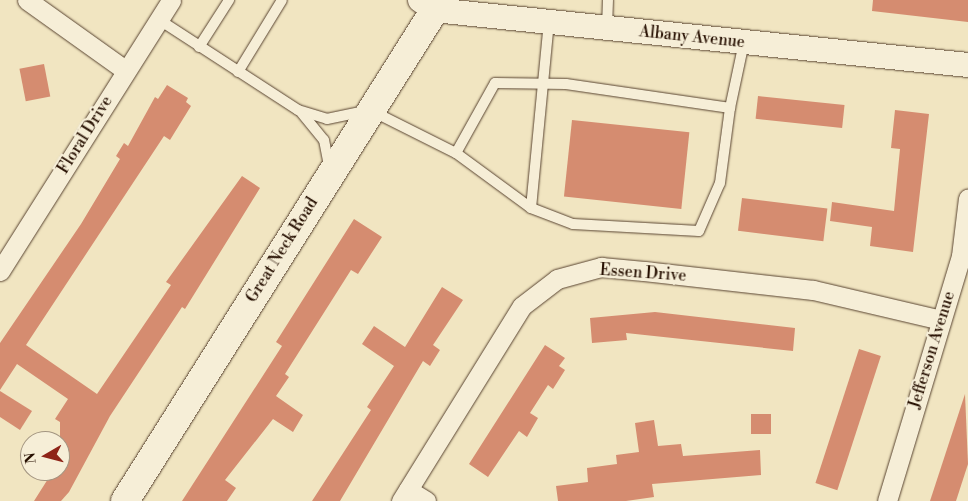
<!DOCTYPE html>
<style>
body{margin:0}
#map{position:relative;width:968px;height:501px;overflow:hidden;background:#f1e5c1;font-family:"Libre Bodoni",serif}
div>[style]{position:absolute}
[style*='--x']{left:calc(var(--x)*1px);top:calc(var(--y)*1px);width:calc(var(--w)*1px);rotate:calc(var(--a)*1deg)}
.building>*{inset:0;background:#d58c70;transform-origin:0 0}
.roads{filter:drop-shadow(0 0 1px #594431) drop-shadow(0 0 1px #594431)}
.service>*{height:10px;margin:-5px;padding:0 5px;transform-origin:5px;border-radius:5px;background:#f6eed7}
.minor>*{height:19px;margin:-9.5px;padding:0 9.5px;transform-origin:9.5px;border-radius:9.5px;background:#f6eed7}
.tertiary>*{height:24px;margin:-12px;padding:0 12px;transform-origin:12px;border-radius:12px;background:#f6eed7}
.secondary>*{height:28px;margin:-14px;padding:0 14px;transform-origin:14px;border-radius:14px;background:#f6eed7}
span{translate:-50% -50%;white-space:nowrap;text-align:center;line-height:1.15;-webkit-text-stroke:4.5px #f6eed7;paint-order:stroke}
.street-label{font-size:16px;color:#260f01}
.north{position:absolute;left:20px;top:431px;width:50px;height:50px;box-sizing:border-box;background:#f6eed7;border:1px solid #a39581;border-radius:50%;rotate:262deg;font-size:14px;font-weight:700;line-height:20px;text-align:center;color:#260f01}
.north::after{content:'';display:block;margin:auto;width:18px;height:22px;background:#8f2418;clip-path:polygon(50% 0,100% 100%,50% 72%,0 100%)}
</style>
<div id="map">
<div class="building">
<i style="clip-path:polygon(873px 0,968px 0,968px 22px,872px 11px)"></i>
<i style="left:44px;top:64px;width:33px;height:25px;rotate:79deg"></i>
<i style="clip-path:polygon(167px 85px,188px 98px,186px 102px,191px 106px,170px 140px,164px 136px,26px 345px,97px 394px,171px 285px,166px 282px,242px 176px,260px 188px,185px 309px,182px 307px,110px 416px,69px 492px,61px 501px,34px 501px,53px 471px,60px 471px,60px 422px,55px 419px,68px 399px,17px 364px,0 390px,0 343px,81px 224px,120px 159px,116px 156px,124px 143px,128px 146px,155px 97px,158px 99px)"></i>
<i style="left:758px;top:96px;width:87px;height:23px;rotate:6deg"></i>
<i style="clip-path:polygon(895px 110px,929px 114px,913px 252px,870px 246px,872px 227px,830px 221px,832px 202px,894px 211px,900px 149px,891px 148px)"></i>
<i style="left:572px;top:120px;width:118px;height:77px;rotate:6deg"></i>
<i style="left:742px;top:198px;width:86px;height:33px;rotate:7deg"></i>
<i style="clip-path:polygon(354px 219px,382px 237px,358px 274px,351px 270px,285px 374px,289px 377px,276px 396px,303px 415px,293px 432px,273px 419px,225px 480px,236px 488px,227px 501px,182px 501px,282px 346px,276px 342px)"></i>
<i style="clip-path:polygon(442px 287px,463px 300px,433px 345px,440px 350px,430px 366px,423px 361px,340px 501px,312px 501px,371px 410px,367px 407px,394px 366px,362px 344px,374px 326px,405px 347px)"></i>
<i style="clip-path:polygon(655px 312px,795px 328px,793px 351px,626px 333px,627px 340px,592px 343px,590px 318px)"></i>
<i style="clip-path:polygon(545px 345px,565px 358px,559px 366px,565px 370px,553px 389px,548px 385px,530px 413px,538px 418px,527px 437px,519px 431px,488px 477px,469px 464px)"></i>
<i style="left:859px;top:349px;width:23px;height:141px;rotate:18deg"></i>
<i style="clip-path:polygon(0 391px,32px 411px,20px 430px,0 417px)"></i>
<i style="clip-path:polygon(965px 394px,968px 464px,956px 501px,930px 501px)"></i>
<i style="left:751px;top:414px;width:20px;height:20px"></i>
<i style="clip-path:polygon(654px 420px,658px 446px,681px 444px,683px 456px,760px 450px,761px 475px,652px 484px,654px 497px,626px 501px,558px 501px,556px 486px,588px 482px,587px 468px,617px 464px,616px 455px,639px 452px,635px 423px)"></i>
</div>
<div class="roads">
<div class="service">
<i style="--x:158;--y:19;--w:167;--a:33"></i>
<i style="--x:298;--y:110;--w:30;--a:17"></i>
<i style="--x:327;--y:119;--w:44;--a:-11.8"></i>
<i style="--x:370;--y:110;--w:96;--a:26.6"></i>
<i style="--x:456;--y:153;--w:93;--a:36.3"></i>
<i style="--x:531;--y:208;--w:45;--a:20.9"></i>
<i style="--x:573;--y:224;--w:126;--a:3.2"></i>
<i style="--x:699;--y:231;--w:52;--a:-66.4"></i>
<i style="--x:720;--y:183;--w:76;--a:-82.4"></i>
<i style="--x:607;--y:28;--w:28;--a:-88"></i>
<i style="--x:199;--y:47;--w:56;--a:-57.4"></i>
<i style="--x:238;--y:72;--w:84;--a:-58.6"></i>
<i style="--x:301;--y:112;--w:36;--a:51"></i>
<i style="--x:324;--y:140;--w:26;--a:79"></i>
<i style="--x:456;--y:153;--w:80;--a:-60.9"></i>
<i style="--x:495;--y:83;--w:71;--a:0.8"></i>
<i style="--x:566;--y:84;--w:166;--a:8.3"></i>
<i style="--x:730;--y:108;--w:67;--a:-78"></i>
<i style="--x:531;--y:208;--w:187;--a:-84.5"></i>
</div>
<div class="minor">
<i style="--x:27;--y:0;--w:120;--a:35.5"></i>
<i style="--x:0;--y:271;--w:320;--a:-57.7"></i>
<i style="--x:408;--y:490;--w:21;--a:31"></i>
<i style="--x:401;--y:501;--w:229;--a:-58.2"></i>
<i style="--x:522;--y:306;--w:44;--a:-37.6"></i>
<i style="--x:557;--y:279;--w:46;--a:-15.3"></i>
<i style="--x:601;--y:267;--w:43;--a:5.3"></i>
<i style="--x:644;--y:271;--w:170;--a:6.4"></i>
<i style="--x:813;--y:290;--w:131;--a:13.2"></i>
<i style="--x:887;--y:501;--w:256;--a:-73.2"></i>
<i style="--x:961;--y:256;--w:58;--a:-83.1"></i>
</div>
<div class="tertiary">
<i style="--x:420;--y:0;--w:17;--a:36"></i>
<i style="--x:434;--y:10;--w:537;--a:5.88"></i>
</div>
<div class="secondary">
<i style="--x:125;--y:501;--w:592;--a:-57.76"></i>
</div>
</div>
<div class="street-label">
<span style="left:692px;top:37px;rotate:6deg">Albany Avenue</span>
<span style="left:85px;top:135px;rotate:-58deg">Floral Drive</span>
<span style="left:282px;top:250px;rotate:-58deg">Great Neck Road</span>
<span style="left:643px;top:273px;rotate:4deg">Essen Drive</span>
<span style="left:932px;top:350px;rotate:-73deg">Jefferson Avenue</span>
</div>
<div class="north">N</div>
</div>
